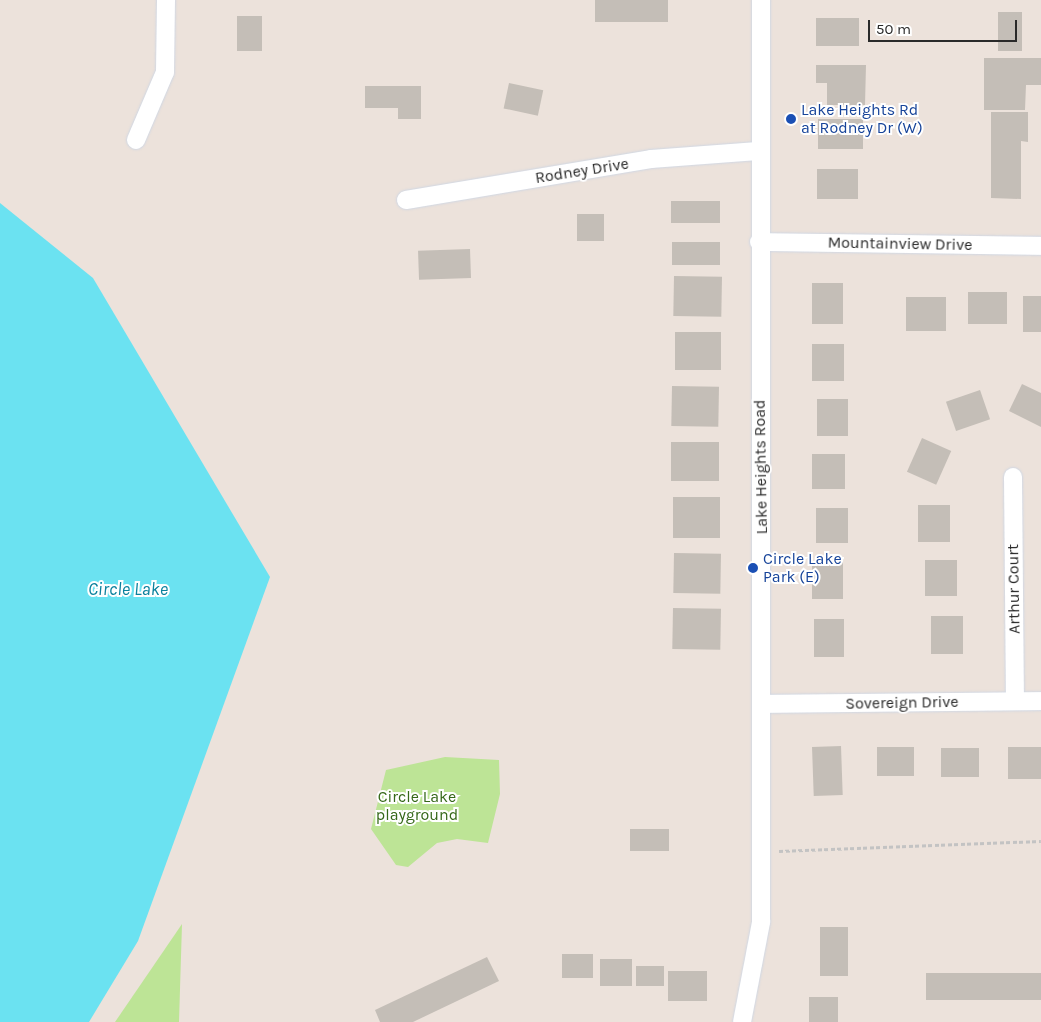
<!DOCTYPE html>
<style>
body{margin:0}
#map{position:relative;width:1041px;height:1022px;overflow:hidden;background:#ece2db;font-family:Karla,sans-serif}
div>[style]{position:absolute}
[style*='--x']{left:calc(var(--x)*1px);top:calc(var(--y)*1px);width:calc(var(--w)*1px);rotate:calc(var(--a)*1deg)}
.green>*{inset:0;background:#bde496}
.water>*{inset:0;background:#6be2f1}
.building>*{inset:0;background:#c4beb7;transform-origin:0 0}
.path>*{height:3px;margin-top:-1.5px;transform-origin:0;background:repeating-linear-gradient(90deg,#c3c3c3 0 4px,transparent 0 6.5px)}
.roads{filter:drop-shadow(0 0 1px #d0d7e3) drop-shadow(0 0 1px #d0d7e3)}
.minor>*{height:18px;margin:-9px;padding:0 9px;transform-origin:9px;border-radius:9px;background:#fff}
.dots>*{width:14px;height:14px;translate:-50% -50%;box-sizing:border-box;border:2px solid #fff;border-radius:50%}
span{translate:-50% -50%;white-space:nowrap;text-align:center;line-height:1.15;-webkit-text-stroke:4px #fff;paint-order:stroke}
.transit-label{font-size:16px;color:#164399}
.left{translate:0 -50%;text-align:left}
.street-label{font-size:16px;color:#2a2a2a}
.park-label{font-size:16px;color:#356818}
.water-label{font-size:18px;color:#0a819d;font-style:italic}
.scale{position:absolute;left:868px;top:20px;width:149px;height:22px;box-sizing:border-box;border:2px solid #2a2a2a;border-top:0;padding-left:6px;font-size:15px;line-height:18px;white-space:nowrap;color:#2a2a2a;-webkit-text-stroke:4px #fff;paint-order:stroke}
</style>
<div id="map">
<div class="green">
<i style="clip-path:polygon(445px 757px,499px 760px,500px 794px,488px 843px,457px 839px,437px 843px,408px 867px,396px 865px,371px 829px,386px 770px)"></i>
<i style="clip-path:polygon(182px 924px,179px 1022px,115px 1022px)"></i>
</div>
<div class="water">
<i style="clip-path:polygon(0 203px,93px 278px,270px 577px,138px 941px,89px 1022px,0 1022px)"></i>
</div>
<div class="building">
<i style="left:595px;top:0;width:73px;height:22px"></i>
<i style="left:998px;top:12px;width:24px;height:39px"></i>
<i style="left:237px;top:16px;width:25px;height:35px"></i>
<i style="left:816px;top:18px;width:43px;height:28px"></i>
<i style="clip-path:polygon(984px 58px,1041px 58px,1041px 85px,1026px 85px,1025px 110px,984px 110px)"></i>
<i style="clip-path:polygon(816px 65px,866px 65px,865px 105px,827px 105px,827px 83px,816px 83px)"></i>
<i style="left:509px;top:83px;width:35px;height:26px;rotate:12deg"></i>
<i style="clip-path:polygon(365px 86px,421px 86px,421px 119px,398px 119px,398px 108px,365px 108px)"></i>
<i style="clip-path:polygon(991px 112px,1028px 112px,1028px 142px,1021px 141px,1021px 199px,991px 198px)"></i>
<i style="left:818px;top:119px;width:45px;height:30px"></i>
<i style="left:817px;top:169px;width:41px;height:30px"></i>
<i style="left:671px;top:201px;width:49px;height:22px"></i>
<i style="left:577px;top:214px;width:27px;height:27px"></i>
<i style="left:672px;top:242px;width:48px;height:23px"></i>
<i style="left:470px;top:249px;width:29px;height:52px;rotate:88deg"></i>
<i style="left:674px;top:276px;width:48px;height:40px;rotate:1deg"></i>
<i style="left:812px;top:283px;width:31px;height:41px"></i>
<i style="left:968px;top:292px;width:39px;height:32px"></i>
<i style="left:1023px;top:296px;width:18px;height:36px"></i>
<i style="left:906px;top:297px;width:40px;height:34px"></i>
<i style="left:675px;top:332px;width:46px;height:38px"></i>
<i style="left:844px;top:344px;width:37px;height:32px;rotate:90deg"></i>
<i style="clip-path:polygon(1022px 384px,1041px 393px,1041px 427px,1009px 411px)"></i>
<i style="left:672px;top:386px;width:47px;height:40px;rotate:1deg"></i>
<i style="left:980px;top:390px;width:31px;height:36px;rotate:71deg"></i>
<i style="left:817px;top:399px;width:31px;height:37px"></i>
<i style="left:922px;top:438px;width:32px;height:37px;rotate:24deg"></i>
<i style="left:719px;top:442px;width:39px;height:48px;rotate:90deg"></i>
<i style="left:812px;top:454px;width:33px;height:35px"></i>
<i style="left:673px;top:497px;width:47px;height:41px"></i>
<i style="left:918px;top:505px;width:32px;height:37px"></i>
<i style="left:816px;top:508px;width:32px;height:35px"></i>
<i style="left:674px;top:553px;width:47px;height:40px;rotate:1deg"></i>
<i style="left:925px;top:560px;width:32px;height:36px"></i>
<i style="left:812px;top:562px;width:31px;height:37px"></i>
<i style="left:673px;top:608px;width:48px;height:41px;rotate:1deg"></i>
<i style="left:931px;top:616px;width:32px;height:38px"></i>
<i style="left:814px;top:619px;width:30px;height:38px"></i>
<i style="left:841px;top:746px;width:49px;height:29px;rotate:88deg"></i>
<i style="left:877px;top:747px;width:37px;height:29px"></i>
<i style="left:1008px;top:747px;width:33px;height:32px"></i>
<i style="left:941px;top:748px;width:38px;height:29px"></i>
<i style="left:630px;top:829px;width:39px;height:22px"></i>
<i style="left:820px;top:927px;width:28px;height:49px"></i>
<i style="left:562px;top:954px;width:31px;height:24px"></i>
<i style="clip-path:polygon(487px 957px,499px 981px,413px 1022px,380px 1022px,375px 1010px)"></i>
<i style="left:600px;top:959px;width:32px;height:27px"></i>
<i style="left:636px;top:966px;width:28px;height:20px"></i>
<i style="left:668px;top:971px;width:39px;height:30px"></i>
<i style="left:926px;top:973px;width:115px;height:27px"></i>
<i style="left:809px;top:997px;width:29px;height:25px"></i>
</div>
<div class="path">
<i style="--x:779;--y:851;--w:262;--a:-2.2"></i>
</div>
<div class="roads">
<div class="minor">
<i style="--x:136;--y:140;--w:74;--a:-66.9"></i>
<i style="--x:165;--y:72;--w:72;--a:-89.2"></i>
<i style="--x:406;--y:200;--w:248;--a:-9.5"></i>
<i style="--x:651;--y:159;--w:107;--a:-4.3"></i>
<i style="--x:759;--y:242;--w:282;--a:0.8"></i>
<i style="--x:1013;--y:477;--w:224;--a:89.5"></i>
<i style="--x:763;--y:704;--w:278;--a:-0.6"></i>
<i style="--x:742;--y:1022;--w:102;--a:-79.2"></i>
<i style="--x:761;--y:922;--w:922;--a:-90"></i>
</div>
</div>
<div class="dots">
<i style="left:791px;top:119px;background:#1a4fb4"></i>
<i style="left:753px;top:568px;background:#1a4fb4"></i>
</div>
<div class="transit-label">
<span class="left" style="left:801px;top:119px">Lake Heights Rd<br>at Rodney Dr (W)</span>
<span class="left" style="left:763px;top:568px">Circle Lake<br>Park (E)</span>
</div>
<div class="street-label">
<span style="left:582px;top:171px;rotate:-9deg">Rodney Drive</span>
<span style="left:900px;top:244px;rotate:1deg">Mountainview Drive</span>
<span style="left:761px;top:467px;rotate:-91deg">Lake Heights Road</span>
<span style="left:1014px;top:589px;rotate:-91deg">Arthur Court</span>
<span style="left:902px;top:703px;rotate:-1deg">Sovereign Drive</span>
</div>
<div class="park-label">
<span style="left:417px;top:806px">Circle Lake<br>playground</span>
</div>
<div class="water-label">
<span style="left:128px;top:589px">Circle Lake</span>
</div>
<div class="scale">50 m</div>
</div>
